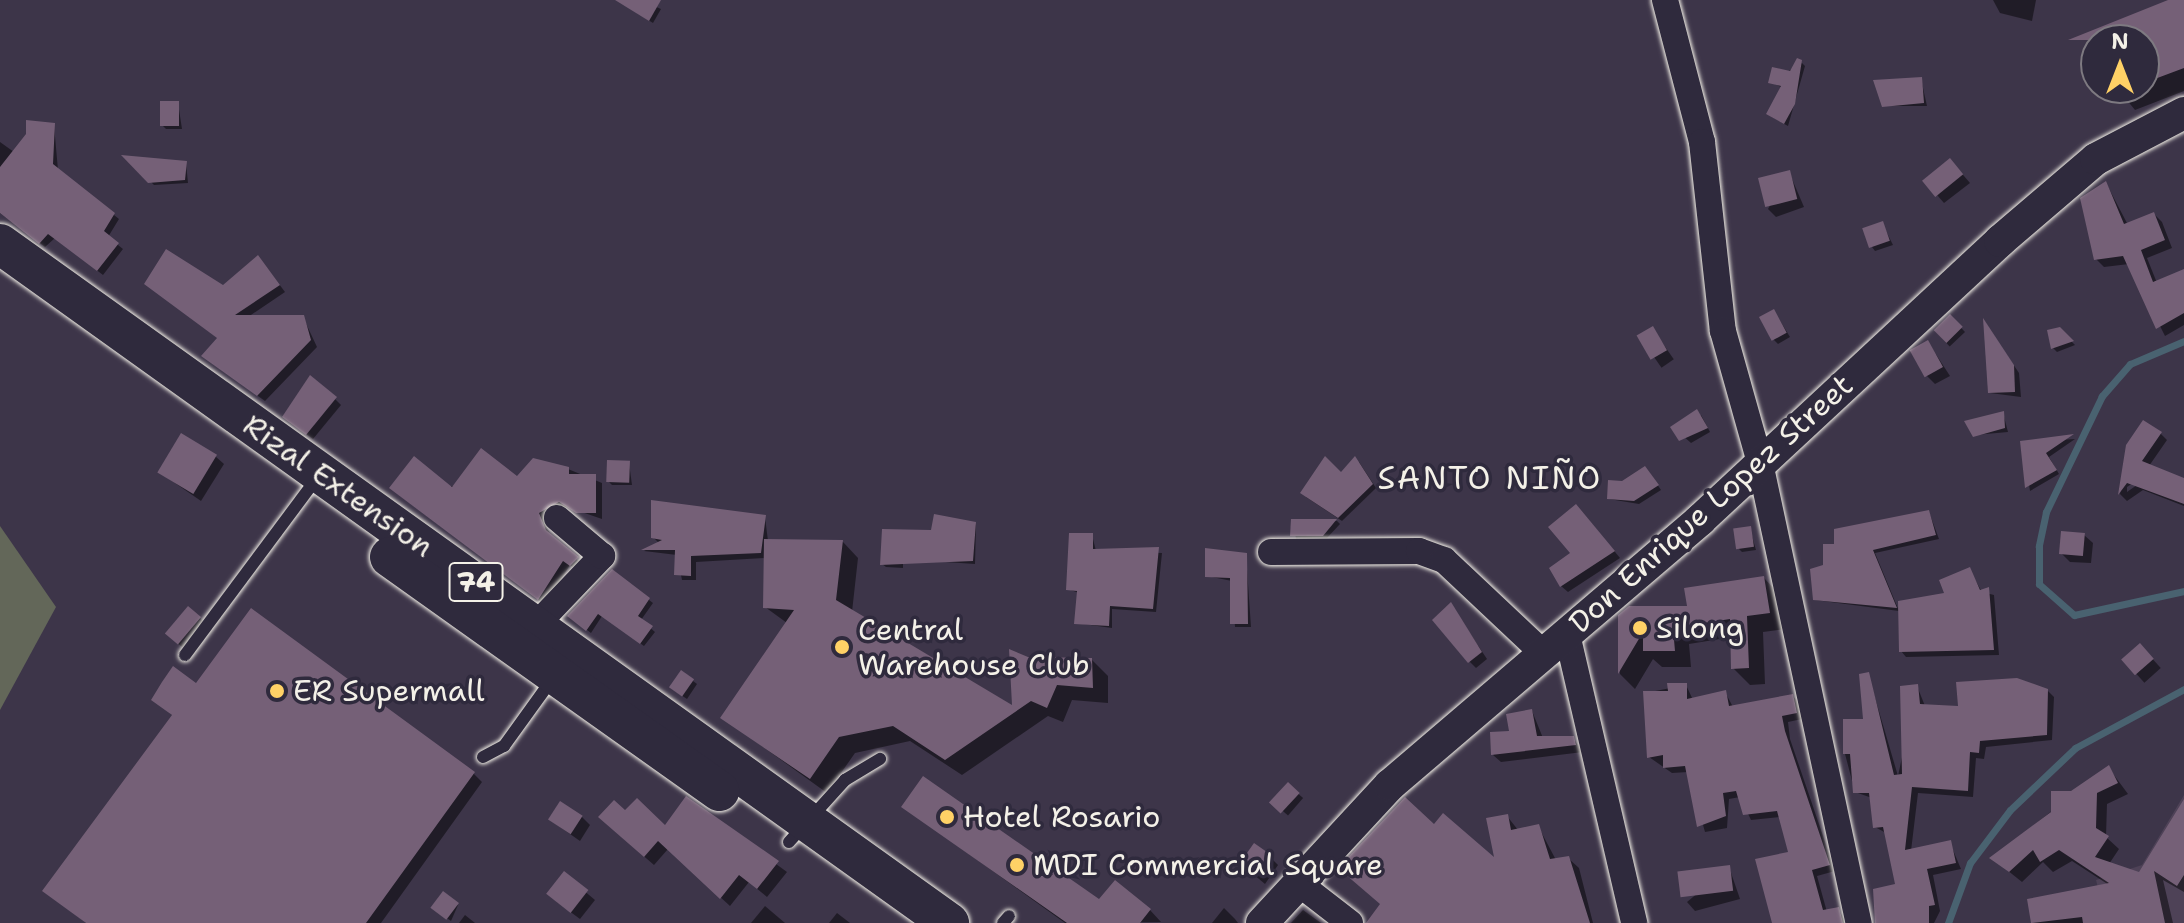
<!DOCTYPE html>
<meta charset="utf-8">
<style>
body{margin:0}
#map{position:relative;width:2184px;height:923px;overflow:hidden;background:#3d3549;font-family:"Shantell Sans",sans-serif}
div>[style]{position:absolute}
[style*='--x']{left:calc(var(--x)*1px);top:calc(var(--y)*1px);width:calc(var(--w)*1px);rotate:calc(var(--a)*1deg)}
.built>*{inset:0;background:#4e4257}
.green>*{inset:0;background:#636759}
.shadow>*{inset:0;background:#0007;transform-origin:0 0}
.stream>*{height:7px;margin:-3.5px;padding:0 3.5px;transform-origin:3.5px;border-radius:3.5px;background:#496270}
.building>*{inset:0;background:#756077;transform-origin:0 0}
.roads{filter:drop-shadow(0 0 2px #f4f1e8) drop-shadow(0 0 2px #f4f1e8)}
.service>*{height:12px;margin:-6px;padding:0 6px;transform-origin:6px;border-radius:6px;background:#2f2a3d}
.minor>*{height:26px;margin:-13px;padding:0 13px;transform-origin:13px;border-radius:13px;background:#2f2a3d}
.tertiary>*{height:32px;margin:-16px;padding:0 16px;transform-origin:16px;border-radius:16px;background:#2f2a3d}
.primary>*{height:40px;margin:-20px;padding:0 20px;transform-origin:20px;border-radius:20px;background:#2f2a3d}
.dots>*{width:22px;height:22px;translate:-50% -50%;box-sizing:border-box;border:4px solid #2f2a3d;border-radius:50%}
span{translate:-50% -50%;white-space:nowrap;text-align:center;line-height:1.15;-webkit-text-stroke:7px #2f2a3d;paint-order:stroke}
.shield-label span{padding:2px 6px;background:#2f2a3d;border:2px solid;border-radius:6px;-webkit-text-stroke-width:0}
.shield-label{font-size:28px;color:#f4f1e8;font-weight:700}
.street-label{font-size:30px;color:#f4f1e8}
.poi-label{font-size:30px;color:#f4f1e8}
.left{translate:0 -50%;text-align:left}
.neighbourhood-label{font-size:32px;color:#f4f1e8;letter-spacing:2px}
.north{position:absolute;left:2080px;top:24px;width:80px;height:80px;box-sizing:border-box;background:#2f2a3d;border:2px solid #7e7a81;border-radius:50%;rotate:0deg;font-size:22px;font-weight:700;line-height:32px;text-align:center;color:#f4f1e8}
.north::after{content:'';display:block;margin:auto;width:28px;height:36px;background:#ffd166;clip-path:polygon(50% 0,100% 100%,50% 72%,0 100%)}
</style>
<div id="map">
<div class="built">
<i style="clip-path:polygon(2184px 795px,2184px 923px,2107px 923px,2096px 880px,2142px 865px)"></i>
</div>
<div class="green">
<i style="clip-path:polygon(0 526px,56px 607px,0 710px)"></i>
</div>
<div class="shadow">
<i style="clip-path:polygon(640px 0,661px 9px,653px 23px,637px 13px)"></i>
<i style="clip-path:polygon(1993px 0,2036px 0,2032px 21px,2000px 13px)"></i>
<i style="clip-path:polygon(2174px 0,2184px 0,2184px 91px,2135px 110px,2117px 88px,2144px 88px,2144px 40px,2098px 40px)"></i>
<i style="clip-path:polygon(1802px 63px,1805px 66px,1788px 126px,1772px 117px,1783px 88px,1771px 82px)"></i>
<i style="clip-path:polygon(1921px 79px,1927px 106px,1883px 106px)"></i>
<i style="clip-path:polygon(178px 103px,182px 129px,166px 129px,162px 125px)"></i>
<i style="clip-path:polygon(54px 125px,58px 170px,119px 219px,108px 237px,123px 249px,103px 275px,55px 238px,45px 247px,0 213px,0 142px,28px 162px)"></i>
<i style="clip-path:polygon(126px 157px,186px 163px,188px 183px,154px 185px)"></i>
<i style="clip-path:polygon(1958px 169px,1970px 183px,1944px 203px,1924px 180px)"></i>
<i style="clip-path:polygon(1789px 172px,1804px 207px,1776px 217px,1768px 209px)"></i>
<i style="clip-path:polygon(2106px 183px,2128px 225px,2154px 214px,2162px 222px,2172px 248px,2147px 258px,2157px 283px,2184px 271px,2184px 325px,2165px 336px,2129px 264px,2104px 267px,2096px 259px)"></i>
<i style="clip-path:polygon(1882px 223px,1893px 245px,1875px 251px,1872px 247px)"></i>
<i style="clip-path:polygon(264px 264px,285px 292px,248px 317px,303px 317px,317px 347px,265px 401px,210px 362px,219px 339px,146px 284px,224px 288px)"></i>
<i style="clip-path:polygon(1777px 316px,1790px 337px,1778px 344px,1774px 340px)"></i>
<i style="left:1950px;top:316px;width:22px;height:21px;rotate:47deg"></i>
<i style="clip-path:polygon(1988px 327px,2019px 373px,2021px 397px,1990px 393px)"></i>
<i style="left:1652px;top:328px;width:38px;height:15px;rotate:55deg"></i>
<i style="clip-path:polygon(2060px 330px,2075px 345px,2057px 352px,2053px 348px)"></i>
<i style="clip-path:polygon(1928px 342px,1950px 376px,1935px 384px,1926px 375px)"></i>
<i style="clip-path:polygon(335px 399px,341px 405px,313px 439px,290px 423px)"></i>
<i style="clip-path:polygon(2003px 413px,2008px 432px,1975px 435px)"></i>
<i style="clip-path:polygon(1701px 415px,1710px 432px,1691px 443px,1673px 427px)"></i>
<i style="clip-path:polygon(evenodd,2160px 433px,2167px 440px,2149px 466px,2184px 480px,2184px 506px,2143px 490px,2127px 501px,2120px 494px,2128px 445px,2160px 433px,2142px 477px,2144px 480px,2127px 492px,2127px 487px,2142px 477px)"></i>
<i style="clip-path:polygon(2075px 439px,2049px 457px,2059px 474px,2030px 491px,2022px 442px)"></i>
<i style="clip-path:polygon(215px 456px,224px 464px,201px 501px,159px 472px)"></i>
<i style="clip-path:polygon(1359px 462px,1376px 488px,1342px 521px,1306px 497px)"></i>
<i style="clip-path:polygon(629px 463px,632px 485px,612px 485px,608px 481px)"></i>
<i style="clip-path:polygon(568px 469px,602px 483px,602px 519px,567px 507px,544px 520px,551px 537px,583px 565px,578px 571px,570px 565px,545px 605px,398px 494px)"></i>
<i style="clip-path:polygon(1649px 472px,1661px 490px,1639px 504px,1609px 499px)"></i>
<i style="clip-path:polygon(1929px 512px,1939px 539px,1875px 553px,1899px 611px,1815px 600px,1836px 546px)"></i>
<i style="clip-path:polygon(1583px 513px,1620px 558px,1568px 592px,1561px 586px)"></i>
<i style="clip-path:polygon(765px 517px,768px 541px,843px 542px,858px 558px,852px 612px,1014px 709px,1027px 659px,1092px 660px,1108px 676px,1108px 703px,1072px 700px,1063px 722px,1048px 716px,962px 775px,910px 741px,855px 753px,827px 793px,723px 718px,787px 623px,765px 607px,765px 558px,696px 562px,696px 580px,682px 580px,677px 555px,644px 551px,659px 543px,653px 537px)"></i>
<i style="clip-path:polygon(1293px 521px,1337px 521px,1340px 524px,1327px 538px,1296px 539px)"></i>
<i style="clip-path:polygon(976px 524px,975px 564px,931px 561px)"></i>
<i style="clip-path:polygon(1750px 529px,1756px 550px,1742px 552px,1738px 548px)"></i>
<i style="clip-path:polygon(903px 535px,903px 568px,886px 567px,882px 564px)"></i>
<i style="clip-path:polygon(1092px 535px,1096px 551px,1162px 553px,1156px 612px,1112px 609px,1112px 628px,1076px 623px,1079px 593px,1068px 589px)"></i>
<i style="clip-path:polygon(2084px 535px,2093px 543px,2091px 563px,2070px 562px,2062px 554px)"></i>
<i style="clip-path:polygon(1246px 555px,1251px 627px,1235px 627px,1232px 581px,1207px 576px)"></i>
<i style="clip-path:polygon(1969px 569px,1982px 592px,1994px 595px,1999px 655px,1906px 657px,1901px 651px)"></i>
<i style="clip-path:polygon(612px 572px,653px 603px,641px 620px,655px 632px,644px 646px,602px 616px,591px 633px,573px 619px)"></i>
<i style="clip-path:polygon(1764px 578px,1780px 595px,1785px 629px,1763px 632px,1765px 684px,1750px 685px,1733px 668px,1732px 637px,1689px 644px,1691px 667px,1662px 667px,1653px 659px,1635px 689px,1620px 674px,1620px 616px,1689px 608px)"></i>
<i style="clip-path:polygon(1451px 605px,1487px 659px,1476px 668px,1470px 662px)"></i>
<i style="clip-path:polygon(200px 618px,208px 626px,187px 651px,176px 642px)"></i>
<i style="left:2140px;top:645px;width:31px;height:22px;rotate:48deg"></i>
<i style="clip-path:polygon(681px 672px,697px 684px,687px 699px,675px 691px)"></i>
<i style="clip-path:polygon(1868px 674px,1898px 776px,1917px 686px,1925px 706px,1960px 708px,2047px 690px,2054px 697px,2052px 740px,1986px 747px,1984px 759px,1976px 758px,1973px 797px,1918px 793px,1911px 851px,1950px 843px,1961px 869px,1933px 875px,1940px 911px,1934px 923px,1876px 923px,1897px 886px,1886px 833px,1875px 827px,1872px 798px,1855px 792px,1845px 754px,1865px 721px)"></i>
<i style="clip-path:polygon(1686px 685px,1693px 700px,1725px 692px,1733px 707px,1793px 696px,1799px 703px,1802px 719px,1788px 722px,1790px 739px,1835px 871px,1817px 876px,1827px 912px,1838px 909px,1847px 923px,1780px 923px,1790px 854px,1781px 817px,1751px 820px,1740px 797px,1729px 799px,1727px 828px,1705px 832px,1688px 772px,1672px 773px,1649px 757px,1645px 693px)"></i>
<i style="clip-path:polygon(196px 686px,473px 773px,482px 782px,381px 923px,86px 923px,45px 890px,173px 716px,154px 699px)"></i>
<i style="clip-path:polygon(1532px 711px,1543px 738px,1573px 738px,1583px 752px,1501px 762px,1493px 755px)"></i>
<i style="clip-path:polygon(2108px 767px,2128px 794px,2107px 804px,2106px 837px,2119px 849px,2109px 864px,2140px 875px,2184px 803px,2184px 892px,2163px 880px,2173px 923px,2033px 923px,2029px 901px,2109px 885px,2072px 861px,2053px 872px,2043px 862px,2022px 882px,1992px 858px)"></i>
<i style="left:1288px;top:785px;width:20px;height:23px;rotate:41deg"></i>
<i style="clip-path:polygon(687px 799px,787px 872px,767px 897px,749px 882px,730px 906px,668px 849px,654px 865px,609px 826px,625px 813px,665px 828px)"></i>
<i style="clip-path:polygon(904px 807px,1100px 902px,1150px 910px,1161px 922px,1065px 923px)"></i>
<i style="clip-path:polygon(1507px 816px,1518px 830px,1538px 826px,1556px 860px,1568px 858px,1579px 868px,1593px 923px,1375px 923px,1434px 827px,1497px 863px)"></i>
<i style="clip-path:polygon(582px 817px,590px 825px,580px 841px,550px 820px)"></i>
<i style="clip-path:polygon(1270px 857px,1278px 865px,1265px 884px,1241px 864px)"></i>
<i style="clip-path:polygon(1729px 867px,1740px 899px,1695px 911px,1687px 902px)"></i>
<i style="clip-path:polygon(564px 874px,595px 900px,580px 919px,557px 902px)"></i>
<i style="clip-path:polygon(458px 905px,451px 921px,437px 911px)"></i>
<i style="clip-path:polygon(765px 906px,785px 923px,751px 923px)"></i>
<i style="clip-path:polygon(1224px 908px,1235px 919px,1238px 923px,1212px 923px)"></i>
<i style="clip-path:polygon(1303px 910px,1321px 923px,1291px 923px)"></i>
<i style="clip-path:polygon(837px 913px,850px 923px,829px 923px)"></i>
<i style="clip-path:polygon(465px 915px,475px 923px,459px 923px)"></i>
</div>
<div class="stream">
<i style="--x:2184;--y:341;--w:59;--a:156.9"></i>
<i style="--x:2130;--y:364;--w:43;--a:131.2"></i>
<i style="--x:2102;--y:396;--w:129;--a:115.8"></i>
<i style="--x:2046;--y:512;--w:35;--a:102"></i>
<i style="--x:2039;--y:546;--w:38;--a:90"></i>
<i style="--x:2039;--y:584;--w:47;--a:41.5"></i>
<i style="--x:2074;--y:615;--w:113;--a:-12.3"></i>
<i style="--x:1948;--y:923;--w:64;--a:-69.9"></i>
<i style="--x:1970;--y:863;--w:66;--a:-53"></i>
<i style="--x:2010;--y:810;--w:90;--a:-43.6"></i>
<i style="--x:2075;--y:748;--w:124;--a:-28.4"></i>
</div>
<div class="building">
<i style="clip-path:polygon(615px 0,661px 0,649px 21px)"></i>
<i style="clip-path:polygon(2168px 0,2184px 0,2184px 68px,2144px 83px,2144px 40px,2068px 40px)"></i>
<i style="clip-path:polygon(1797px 58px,1802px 60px,1795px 104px,1784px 124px,1766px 114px,1781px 86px,1768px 83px,1772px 67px,1790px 71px)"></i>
<i style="clip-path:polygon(1922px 77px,1924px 103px,1882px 107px,1873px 80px)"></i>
<i style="left:160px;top:101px;width:19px;height:25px"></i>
<i style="clip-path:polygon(26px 120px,55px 123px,53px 164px,115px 213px,104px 231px,119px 243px,97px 271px,48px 234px,39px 244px,0 213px,0 167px,26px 134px)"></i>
<i style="clip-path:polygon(121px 155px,187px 161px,185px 180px,148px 183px)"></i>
<i style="left:1950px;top:158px;width:21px;height:36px;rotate:51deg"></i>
<i style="left:1790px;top:170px;width:30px;height:33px;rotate:76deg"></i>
<i style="clip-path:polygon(2106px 181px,2124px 224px,2154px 212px,2165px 240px,2141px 250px,2153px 282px,2184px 269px,2184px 313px,2156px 329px,2123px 256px,2094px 260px,2080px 198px)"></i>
<i style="left:1883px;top:221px;width:21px;height:22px;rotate:71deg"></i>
<i style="clip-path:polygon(166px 249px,223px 285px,258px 255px,280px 285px,235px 315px,304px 315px,311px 340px,257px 396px,201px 356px,217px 338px,144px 284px)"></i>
<i style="left:1774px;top:309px;width:27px;height:17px;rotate:62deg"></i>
<i style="left:1950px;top:314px;width:18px;height:23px;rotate:45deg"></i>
<i style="clip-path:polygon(1983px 318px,2014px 365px,2015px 392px,1988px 393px)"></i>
<i style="left:1653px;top:326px;width:28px;height:19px;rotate:60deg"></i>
<i style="clip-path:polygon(2060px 327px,2074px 341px,2051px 349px,2047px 330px)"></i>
<i style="left:1928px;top:340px;width:31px;height:21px;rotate:61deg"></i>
<i style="clip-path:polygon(310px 375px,337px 397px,306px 435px,282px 417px)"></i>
<i style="clip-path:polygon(1697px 409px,1708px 428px,1679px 441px,1670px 427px)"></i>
<i style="clip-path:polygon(2004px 411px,2005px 428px,1973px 437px,1964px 421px)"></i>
<i style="clip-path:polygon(2143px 420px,2162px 432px,2142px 461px,2184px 478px,2184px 504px,2127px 483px,2118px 495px,2126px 445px)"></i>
<i style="left:181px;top:433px;width:42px;height:46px;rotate:31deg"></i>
<i style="clip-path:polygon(2074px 434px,2046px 453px,2057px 470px,2025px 488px,2020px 441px)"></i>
<i style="clip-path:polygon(481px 448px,517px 476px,533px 458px,569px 467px,569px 474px,596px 474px,596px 513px,576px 513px,559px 502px,539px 513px,546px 530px,579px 557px,570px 566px,563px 561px,538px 600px,389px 488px,414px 456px,452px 487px)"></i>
<i style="clip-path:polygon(1325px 456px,1341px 472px,1355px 456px,1373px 484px,1338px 518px,1300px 493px)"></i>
<i style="left:607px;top:460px;width:23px;height:22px;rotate:2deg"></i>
<i style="clip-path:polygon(1645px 466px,1659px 485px,1634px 501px,1607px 499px,1608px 480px,1622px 481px)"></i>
<i style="clip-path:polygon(651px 500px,766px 515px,761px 553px,691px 556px,691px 576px,674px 575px,675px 550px,641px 550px,662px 540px,651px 538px)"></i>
<i style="clip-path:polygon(1576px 504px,1615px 551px,1560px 587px,1549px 568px,1570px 553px,1548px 527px)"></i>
<i style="clip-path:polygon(1929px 510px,1936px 535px,1873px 550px,1897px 608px,1813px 600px,1810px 569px,1823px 565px,1823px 544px,1834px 544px,1834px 529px)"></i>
<i style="clip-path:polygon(934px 514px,976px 522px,973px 561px,880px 565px,882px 529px,931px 530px)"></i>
<i style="clip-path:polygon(1291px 519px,1337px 519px,1323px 536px,1290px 536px)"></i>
<i style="left:1751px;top:526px;width:21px;height:18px;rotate:82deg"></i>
<i style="left:2061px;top:531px;width:24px;height:23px;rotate:5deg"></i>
<i style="clip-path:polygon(1069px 533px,1093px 533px,1093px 549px,1159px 547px,1153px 609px,1110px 606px,1109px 626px,1074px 624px,1077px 591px,1066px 590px)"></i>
<i style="clip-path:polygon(764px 539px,843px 540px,836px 600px,1012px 705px,1009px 649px,1028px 657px,1092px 658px,1093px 688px,1057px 685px,1047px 708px,1031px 701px,945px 760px,893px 726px,839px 737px,810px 779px,720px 718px,794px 610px,763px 608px)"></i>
<i style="clip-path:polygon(1205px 548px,1247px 553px,1248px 624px,1230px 624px,1230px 578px,1205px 577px)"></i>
<i style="clip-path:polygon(1970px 567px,1980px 590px,1989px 587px,1994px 650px,1899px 652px,1898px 601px,1944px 593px,1939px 580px)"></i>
<i style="clip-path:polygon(612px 569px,650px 598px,638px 616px,653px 626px,640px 644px,598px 614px,586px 631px,567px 616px)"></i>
<i style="clip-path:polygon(1764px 576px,1770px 613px,1747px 616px,1749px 668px,1731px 669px,1730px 619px,1673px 628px,1675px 651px,1643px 651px,1643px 632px,1618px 674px,1618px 615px,1629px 606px,1687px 606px,1684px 588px)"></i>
<i style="clip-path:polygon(1451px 602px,1482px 652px,1468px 663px,1432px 620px)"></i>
<i style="left:188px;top:606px;width:17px;height:36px;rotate:40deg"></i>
<i style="clip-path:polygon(251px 608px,475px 772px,366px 923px,86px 923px,42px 891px,172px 715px,151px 700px,162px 682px,173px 666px,196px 683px)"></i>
<i style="left:2140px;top:643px;width:21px;height:25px;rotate:49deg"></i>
<i style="left:681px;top:670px;width:16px;height:21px;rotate:35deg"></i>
<i style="clip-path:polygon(1869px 672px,1894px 775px,1902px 774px,1900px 686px,1918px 684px,1920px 704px,1958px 706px,1956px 682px,2017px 678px,2048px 689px,2047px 735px,1980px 741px,1979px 753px,1970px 752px,1968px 791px,1912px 787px,1905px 850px,1951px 840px,1956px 863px,1927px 869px,1935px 905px,1929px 906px,1929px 923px,1875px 923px,1873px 889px,1895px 884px,1883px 827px,1873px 828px,1869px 793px,1853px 793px,1850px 754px,1843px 754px,1843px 719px,1863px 719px,1859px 674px)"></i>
<i style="clip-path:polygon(1667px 683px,1687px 683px,1687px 699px,1726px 690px,1729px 706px,1793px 694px,1797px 713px,1782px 716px,1785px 731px,1830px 865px,1812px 870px,1823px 910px,1839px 907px,1843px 923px,1772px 923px,1755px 859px,1788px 852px,1777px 811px,1743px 815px,1736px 791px,1723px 793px,1726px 816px,1697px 827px,1685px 766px,1663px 768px,1663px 755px,1647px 758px,1643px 691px,1668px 691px)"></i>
<i style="clip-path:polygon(1532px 709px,1537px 736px,1574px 736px,1576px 745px,1491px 755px,1490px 732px,1509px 731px,1506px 714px)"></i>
<i style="clip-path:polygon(2109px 765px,2118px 783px,2097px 793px,2096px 828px,2109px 836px,2095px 857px,2139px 872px,2184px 799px,2184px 875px,2177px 886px,2154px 871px,2165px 923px,2083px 923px,2082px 917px,2031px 923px,2027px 899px,2109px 883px,2059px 850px,2040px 862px,2033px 850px,2009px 872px,1989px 858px,2051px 812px,2051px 791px,2071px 791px)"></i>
<i style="clip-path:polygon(923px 776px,1099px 899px,1115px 880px,1151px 909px,1140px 923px,1067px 923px,901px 807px)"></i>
<i style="left:1288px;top:782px;width:16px;height:28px;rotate:43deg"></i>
<i style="clip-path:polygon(686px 796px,779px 861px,757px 889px,739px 875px,720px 899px,658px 841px,644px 857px,598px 817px,614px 800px,625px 810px,637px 798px,665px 825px)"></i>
<i style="clip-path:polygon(1405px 797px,1434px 824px,1443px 813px,1494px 857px,1486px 818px,1508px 814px,1511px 830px,1539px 824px,1550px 859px,1569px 856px,1590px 923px,1366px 923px,1380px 904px,1338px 868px)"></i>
<i style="left:560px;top:801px;width:27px;height:22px;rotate:33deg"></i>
<i style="left:1254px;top:843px;width:21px;height:27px;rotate:35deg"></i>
<i style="left:1730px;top:865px;width:26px;height:53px;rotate:83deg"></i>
<i style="left:564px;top:871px;width:31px;height:29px;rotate:38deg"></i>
<i style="left:443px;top:891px;width:20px;height:21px;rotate:37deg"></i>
</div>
<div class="roads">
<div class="service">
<i style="--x:185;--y:655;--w:221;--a:-53.3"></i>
<i style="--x:483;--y:757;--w:24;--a:-28"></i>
<i style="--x:504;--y:746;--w:84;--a:-54.2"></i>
<i style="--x:789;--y:842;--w:84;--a:-47.9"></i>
<i style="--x:845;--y:780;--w:41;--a:-31"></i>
<i style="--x:1003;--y:923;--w:9;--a:-49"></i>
</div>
<div class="minor">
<i style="--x:1665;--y:0;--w:147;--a:75.4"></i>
<i style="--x:1702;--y:142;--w:190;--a:83.7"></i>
<i style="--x:1723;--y:331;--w:137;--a:74.3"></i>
<i style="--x:1760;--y:463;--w:471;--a:77.9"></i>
<i style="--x:1271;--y:552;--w:148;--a:-0.4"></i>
<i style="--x:1419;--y:551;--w:27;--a:20"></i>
<i style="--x:1444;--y:560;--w:137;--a:43.2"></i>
<i style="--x:538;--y:623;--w:93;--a:-46.3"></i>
<i style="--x:602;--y:556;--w:59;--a:-139.8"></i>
<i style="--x:1567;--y:634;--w:297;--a:76.9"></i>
<i style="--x:1297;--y:882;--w:67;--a:37.7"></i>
</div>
<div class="tertiary">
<i style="--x:1262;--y:923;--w:188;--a:-47.2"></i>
<i style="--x:1390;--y:785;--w:408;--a:-40.5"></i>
<i style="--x:1700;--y:520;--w:410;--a:-42.9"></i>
<i style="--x:2000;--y:241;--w:126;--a:-40.5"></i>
<i style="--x:2096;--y:159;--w:99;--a:-27.6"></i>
</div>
<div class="primary">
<i style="--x:0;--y:244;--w:1167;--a:35.58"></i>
<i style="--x:390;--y:557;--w:404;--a:35.4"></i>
</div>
</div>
<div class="dots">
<i style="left:1640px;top:628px;background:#ffd166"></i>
<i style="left:842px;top:647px;background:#ffd166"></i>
<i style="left:277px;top:691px;background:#ffd166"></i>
<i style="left:947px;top:817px;background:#ffd166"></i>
<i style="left:1017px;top:865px;background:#ffd166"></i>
</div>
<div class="shield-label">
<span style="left:476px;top:582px">74</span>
</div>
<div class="street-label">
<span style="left:338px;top:486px;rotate:35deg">Rizal Extension</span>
<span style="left:1711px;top:504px;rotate:-42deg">Don Enrique Lopez Street</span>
</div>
<div class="poi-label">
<span class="left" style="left:1656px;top:628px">Silong</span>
<span class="left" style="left:858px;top:647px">Central<br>Warehouse Club</span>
<span class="left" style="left:293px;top:691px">ER Supermall</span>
<span class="left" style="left:963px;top:817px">Hotel Rosario</span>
<span class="left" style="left:1033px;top:865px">MDI Commercial Square</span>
</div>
<div class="neighbourhood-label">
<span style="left:1490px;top:478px">SANTO NIÑO</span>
</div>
<div class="north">N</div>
</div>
